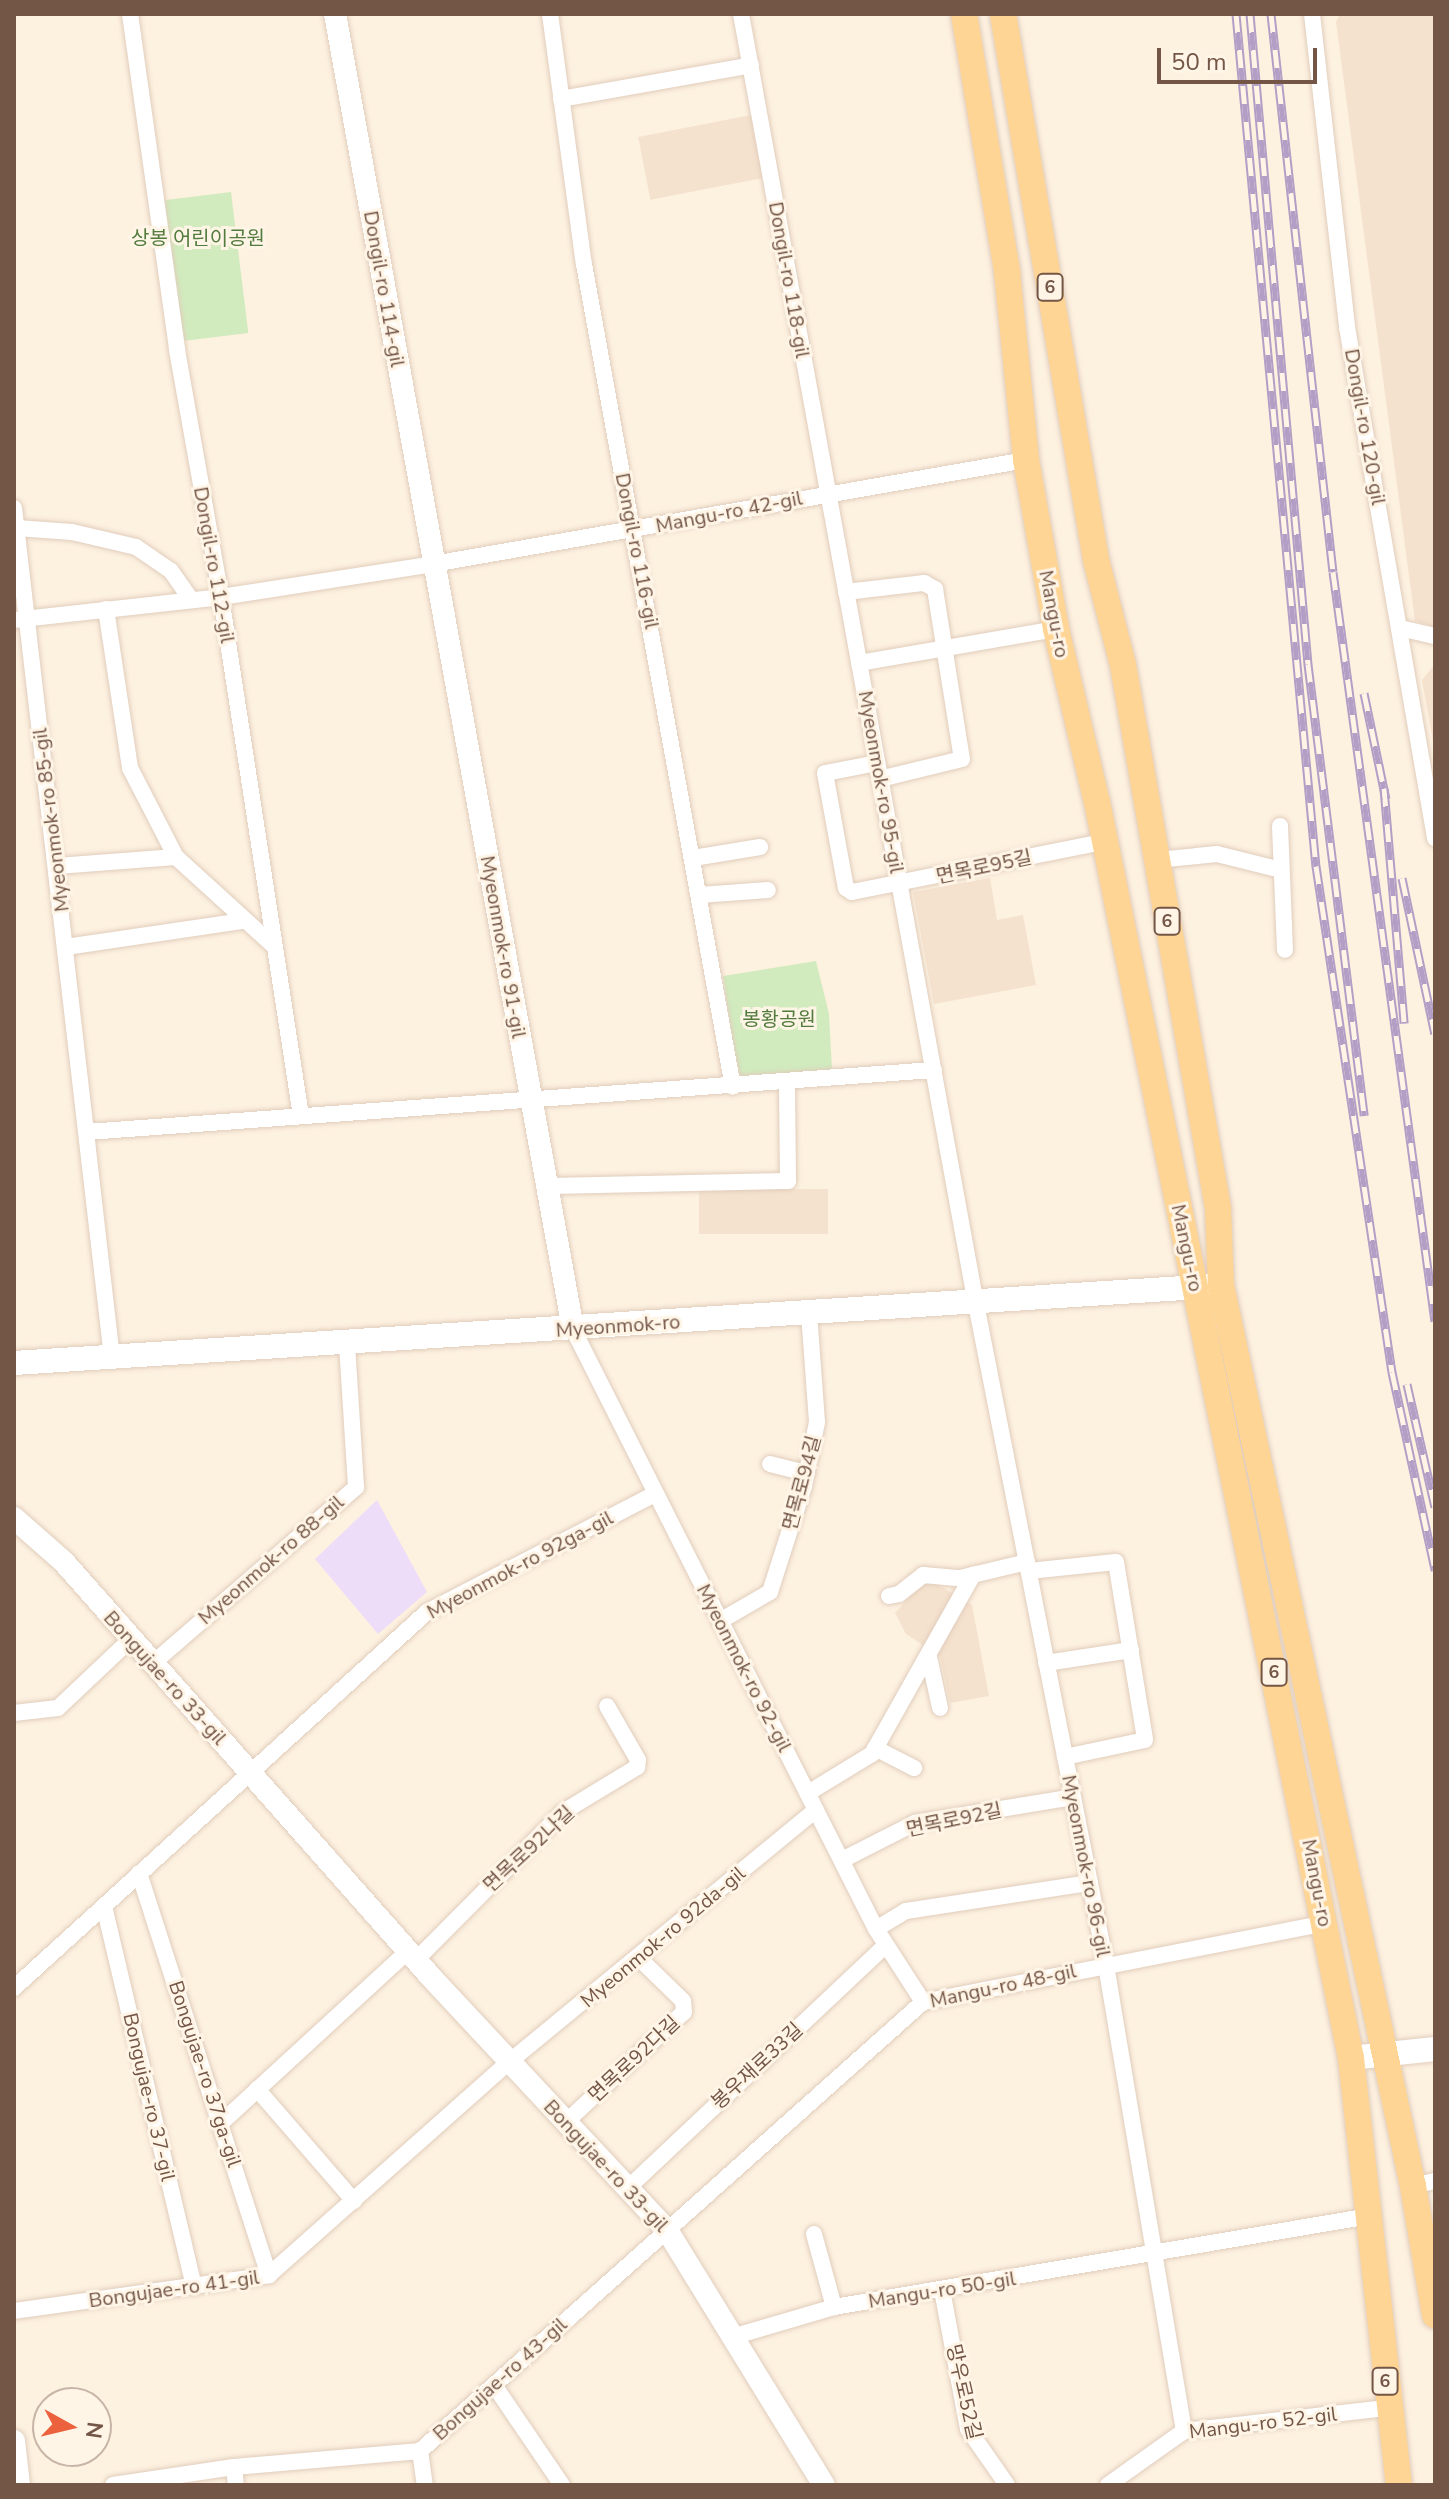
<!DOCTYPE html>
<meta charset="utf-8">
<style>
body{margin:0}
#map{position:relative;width:1449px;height:2499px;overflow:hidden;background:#fdf1e0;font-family:"Nunito Sans","Noto Sans KR",sans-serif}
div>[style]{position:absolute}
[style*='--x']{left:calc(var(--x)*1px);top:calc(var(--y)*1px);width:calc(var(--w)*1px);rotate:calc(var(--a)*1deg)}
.residential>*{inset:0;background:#f5e2ce;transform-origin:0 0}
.education>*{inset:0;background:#eeddf9}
.green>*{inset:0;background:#d1ebbe;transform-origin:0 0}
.roads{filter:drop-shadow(0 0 2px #e1cdbc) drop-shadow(0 0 2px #e1cdbc)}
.minor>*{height:16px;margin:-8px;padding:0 8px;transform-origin:8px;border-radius:8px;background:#fff}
.tertiary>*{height:22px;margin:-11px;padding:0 11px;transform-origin:11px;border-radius:11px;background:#fff}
.secondary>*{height:24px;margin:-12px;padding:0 12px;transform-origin:12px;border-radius:12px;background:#fff}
.primary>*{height:26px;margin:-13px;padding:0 13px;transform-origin:13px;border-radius:13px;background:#ffd595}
.rail>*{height:9px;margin-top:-4.5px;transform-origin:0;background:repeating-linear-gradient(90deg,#fff5e7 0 18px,#b39fc6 0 36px);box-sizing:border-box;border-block:2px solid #b39fc6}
span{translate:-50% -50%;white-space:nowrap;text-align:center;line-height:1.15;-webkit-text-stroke:6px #fff5e7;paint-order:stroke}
.shield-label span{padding:2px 6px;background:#fff5e7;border:2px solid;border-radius:6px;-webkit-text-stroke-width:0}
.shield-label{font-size:18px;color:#745646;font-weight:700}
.park-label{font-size:20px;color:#527b3e}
.street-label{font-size:20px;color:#745646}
.frame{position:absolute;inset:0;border:16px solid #745646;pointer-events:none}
.north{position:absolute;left:32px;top:2387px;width:80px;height:80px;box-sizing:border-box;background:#fff5e7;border:2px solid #c7b5a7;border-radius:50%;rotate:98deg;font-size:22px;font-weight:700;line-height:32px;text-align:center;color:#745646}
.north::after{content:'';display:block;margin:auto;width:28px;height:36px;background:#ec623f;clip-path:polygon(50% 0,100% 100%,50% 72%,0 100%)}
.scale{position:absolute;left:1157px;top:48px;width:160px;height:36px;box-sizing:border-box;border:4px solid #745646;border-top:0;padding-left:10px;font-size:24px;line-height:28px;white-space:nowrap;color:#745646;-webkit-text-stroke:6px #fff5e7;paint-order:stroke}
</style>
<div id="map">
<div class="residential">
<i style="clip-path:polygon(1340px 14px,1435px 14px,1435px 627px,1415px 621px,1336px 22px)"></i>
<i style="left:756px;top:114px;width:64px;height:120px;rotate:79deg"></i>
<i style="clip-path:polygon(1435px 664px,1435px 752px,1422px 680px)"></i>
<i style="clip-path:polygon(990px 878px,997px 920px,1023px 915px,1036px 985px,934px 1004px,913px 892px)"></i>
<i style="left:828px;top:1189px;width:45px;height:129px;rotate:90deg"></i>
<i style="clip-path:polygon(927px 1578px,972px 1605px,989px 1696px,950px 1703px,940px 1656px,906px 1634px,895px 1613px)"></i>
</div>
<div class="education">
<i style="clip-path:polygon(377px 1500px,427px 1592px,378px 1634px,315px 1559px)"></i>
</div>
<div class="green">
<i style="left:231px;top:192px;width:142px;height:78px;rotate:83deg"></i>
<i style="clip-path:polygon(816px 961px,829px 1014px,832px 1070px,738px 1080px,723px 976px)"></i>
</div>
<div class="roads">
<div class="minor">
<i style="--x:130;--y:14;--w:339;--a:82"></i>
<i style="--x:177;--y:350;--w:251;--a:79.9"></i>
<i style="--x:221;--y:597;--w:525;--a:81.24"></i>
<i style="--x:550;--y:14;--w:252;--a:82.3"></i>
<i style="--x:584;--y:264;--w:836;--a:79.74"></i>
<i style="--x:741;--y:14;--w:1311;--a:79.68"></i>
<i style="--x:976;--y:1304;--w:674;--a:78.87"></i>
<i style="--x:1106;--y:1965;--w:472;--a:80.5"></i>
<i style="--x:1312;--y:14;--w:315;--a:83.6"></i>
<i style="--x:1347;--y:327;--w:519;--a:80.23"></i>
<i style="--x:561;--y:99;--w:193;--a:-10.1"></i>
<i style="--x:14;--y:508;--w:856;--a:83.42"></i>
<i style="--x:17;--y:528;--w:55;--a:4.2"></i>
<i style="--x:72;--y:532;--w:66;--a:13.2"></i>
<i style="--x:136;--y:547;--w:42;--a:34.4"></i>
<i style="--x:171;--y:571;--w:35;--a:55"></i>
<i style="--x:846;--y:592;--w:79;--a:-6.6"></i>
<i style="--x:924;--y:583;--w:13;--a:29"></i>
<i style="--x:935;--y:589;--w:172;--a:81"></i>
<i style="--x:962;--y:759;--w:84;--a:166.3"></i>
<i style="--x:106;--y:609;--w:161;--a:81.4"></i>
<i style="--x:130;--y:768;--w:100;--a:62.7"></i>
<i style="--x:176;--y:857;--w:134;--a:42.3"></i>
<i style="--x:14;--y:620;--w:208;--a:-6.3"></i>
<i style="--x:221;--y:597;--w:215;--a:-8.8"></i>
<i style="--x:433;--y:564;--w:602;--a:-9.95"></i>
<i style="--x:1400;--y:628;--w:36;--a:13"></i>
<i style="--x:859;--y:663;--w:200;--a:-9.8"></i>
<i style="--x:877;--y:763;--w:53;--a:169.1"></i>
<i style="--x:825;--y:773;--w:117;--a:79.7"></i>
<i style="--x:846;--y:888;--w:7;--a:34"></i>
<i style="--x:852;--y:892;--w:255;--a:-11.3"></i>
<i style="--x:1280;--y:826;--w:124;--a:87.7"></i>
<i style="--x:693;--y:858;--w:68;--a:-9.3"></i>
<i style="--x:1157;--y:860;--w:60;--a:-5.7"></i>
<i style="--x:1217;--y:854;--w:66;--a:14"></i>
<i style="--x:57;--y:866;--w:119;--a:-4.3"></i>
<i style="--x:700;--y:895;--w:68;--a:-4.2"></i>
<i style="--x:66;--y:947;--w:179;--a:-8.4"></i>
<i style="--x:87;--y:1132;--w:849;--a:-4.19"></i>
<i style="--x:547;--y:1186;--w:241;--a:-1.2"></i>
<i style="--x:788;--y:1181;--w:98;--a:-90.6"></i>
<i style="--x:573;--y:1329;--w:672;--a:63.21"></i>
<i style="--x:876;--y:1929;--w:87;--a:57.2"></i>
<i style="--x:770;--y:1464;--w:38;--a:14"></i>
<i style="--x:1029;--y:1571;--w:87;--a:-5.9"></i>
<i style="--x:1116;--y:1562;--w:180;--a:80.7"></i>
<i style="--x:1145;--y:1740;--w:82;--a:168"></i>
<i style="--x:889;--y:1596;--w:10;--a:-11"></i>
<i style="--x:899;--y:1594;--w:31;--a:-38"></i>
<i style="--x:923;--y:1575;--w:37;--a:5"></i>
<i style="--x:960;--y:1578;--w:69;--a:-13.4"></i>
<i style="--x:720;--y:1621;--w:58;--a:-30.1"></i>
<i style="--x:770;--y:1592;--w:111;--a:-72.2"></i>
<i style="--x:804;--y:1486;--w:65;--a:-78.5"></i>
<i style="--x:817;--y:1422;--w:108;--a:-94.2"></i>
<i style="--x:929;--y:1657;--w:52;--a:77.8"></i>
<i style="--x:1046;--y:1663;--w:86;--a:-8.7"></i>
<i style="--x:152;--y:1664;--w:270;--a:-40.9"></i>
<i style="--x:356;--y:1487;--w:143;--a:-93.6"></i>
<i style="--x:14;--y:1713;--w:44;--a:-6.5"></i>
<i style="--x:58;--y:1708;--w:99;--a:-43.4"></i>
<i style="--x:875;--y:1748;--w:44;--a:27.1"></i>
<i style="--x:808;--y:1793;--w:75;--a:-31.4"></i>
<i style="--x:872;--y:1754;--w:206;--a:-60.6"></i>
<i style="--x:842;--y:1860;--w:82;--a:-26.9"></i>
<i style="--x:915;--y:1823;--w:160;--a:-9.3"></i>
<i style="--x:139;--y:1873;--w:422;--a:72.1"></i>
<i style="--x:104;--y:1906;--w:391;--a:76.7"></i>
<i style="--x:876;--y:1929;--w:35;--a:-31"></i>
<i style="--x:906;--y:1911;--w:186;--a:-8.7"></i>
<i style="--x:416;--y:1960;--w:209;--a:-45.2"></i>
<i style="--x:563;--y:1812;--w:87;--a:-31.3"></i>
<i style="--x:637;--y:1767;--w:7;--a:-82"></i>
<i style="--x:638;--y:1760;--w:62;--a:-119.9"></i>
<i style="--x:14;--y:1988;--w:559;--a:-42.32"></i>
<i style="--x:427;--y:1612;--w:257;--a:-27.4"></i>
<i style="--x:257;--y:2089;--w:148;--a:49.1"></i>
<i style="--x:566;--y:2122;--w:161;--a:-43"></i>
<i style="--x:684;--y:2012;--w:11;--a:-95"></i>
<i style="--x:683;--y:2001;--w:62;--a:-135.7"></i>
<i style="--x:221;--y:2123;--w:254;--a:-42.6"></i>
<i style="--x:1413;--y:2186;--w:23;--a:-13"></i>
<i style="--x:628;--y:2188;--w:354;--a:-43.3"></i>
<i style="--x:814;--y:2234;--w:76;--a:74.7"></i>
<i style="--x:942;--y:2290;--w:141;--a:79.4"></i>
<i style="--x:968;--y:2429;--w:68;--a:55.1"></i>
<i style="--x:14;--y:2311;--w:258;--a:-8"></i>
<i style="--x:269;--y:2275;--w:321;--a:-41.6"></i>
<i style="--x:509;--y:2062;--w:397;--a:-39.4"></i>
<i style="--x:732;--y:2337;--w:106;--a:-16.4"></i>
<i style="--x:834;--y:2307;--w:544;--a:-9.64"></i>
<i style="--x:494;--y:2385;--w:121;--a:55.8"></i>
<i style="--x:420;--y:2451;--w:34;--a:82"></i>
<i style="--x:234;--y:2467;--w:18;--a:84"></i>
<i style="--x:113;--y:2485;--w:122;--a:-8.5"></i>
<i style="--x:234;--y:2467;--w:187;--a:-4.9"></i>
<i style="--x:420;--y:2451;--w:674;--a:-41.75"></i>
<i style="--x:923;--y:2002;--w:410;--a:-11.1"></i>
<i style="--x:1108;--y:2485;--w:93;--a:-35.4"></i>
<i style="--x:1184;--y:2431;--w:204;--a:-6.5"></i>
</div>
<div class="tertiary">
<i style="--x:335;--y:14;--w:1336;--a:79.74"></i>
<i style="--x:14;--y:1518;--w:65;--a:41.3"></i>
<i style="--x:63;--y:1561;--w:554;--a:48.51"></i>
<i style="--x:430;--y:1976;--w:347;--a:47"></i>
<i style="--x:667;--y:2230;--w:299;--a:58.4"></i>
<i style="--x:14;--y:2441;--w:44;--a:83.5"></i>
</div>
<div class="secondary">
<i style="--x:14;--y:1363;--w:1201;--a:-3.67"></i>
<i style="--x:1351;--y:2058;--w:84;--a:-6.1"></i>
</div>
<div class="primary">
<i style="--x:964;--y:14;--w:262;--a:80.5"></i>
<i style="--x:1007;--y:272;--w:189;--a:84.2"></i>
<i style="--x:1026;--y:460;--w:172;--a:79.9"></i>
<i style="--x:1056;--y:629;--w:178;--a:76.7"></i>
<i style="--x:1097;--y:802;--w:1281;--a:78.57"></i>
<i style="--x:1351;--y:2058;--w:430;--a:83.6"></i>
<i style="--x:1003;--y:14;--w:554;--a:80.33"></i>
<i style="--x:1096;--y:560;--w:108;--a:75.6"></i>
<i style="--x:1123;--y:665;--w:551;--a:80.08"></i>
<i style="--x:1218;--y:1208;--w:77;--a:87.8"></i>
<i style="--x:1221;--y:1285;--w:921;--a:77.97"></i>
<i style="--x:1413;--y:2186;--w:131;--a:80.3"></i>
</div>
</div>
<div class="rail">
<i style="--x:1236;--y:14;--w:856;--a:84.64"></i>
<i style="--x:1316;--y:866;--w:512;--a:81.46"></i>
<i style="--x:1392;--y:1372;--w:203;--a:77.7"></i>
<i style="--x:1250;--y:14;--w:653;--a:84.9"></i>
<i style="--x:1308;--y:664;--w:455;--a:82.9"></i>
<i style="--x:1271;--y:14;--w:561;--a:83.66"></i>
<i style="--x:1333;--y:572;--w:756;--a:82.25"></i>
<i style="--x:1364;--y:693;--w:108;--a:78.3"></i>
<i style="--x:1384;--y:788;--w:236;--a:85.1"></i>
<i style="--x:1402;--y:878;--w:159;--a:78.1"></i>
<i style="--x:1407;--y:1384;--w:126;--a:77.2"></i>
</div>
<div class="shield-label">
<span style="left:1050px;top:287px">6</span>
<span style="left:1167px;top:921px">6</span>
<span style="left:1274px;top:1672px">6</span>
<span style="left:1385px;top:2381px">6</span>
</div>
<div class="park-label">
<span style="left:198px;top:238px">상봉 어린이공원</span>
<span style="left:779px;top:1019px">봉황공원</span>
</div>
<div class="street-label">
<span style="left:789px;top:280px;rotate:80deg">Dongil-ro 118-gil</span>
<span style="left:384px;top:289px;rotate:80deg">Dongil-ro 114-gil</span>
<span style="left:1365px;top:427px;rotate:80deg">Dongil-ro 120-gil</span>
<span style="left:729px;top:512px;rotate:-11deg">Mangu-ro 42-gil</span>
<span style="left:637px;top:551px;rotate:79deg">Dongil-ro 116-gil</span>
<span style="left:214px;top:565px;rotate:80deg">Dongil-ro 112-gil</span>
<span style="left:1054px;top:614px;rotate:79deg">Mangu-ro</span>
<span style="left:881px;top:782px;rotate:80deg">Myeonmok-ro 95-gil</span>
<span style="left:51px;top:820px;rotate:-97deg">Myeonmok-ro 85-gil</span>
<span style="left:984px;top:867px;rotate:-12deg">면목로95길</span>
<span style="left:503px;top:947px;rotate:80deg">Myeonmok-ro 91-gil</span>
<span style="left:1187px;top:1248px;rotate:78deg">Mangu-ro</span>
<span style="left:618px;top:1326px;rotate:-4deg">Myeonmok-ro</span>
<span style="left:802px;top:1483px;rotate:-75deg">면목로94길</span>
<span style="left:271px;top:1560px;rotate:-41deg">Myeonmok-ro 88-gil</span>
<span style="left:520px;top:1565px;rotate:-28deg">Myeonmok-ro 92ga-gil</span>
<span style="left:744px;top:1668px;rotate:63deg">Myeonmok-ro 92-gil</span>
<span style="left:165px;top:1678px;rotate:48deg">Bongujae-ro 33-gil</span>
<span style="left:954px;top:1820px;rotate:-12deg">면목로92길</span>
<span style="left:529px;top:1849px;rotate:-43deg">면목로92나길</span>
<span style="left:1086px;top:1866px;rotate:79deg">Myeonmok-ro 96-gil</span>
<span style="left:1317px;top:1883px;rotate:79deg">Mangu-ro</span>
<span style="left:663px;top:1937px;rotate:-40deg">Myeonmok-ro 92da-gil</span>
<span style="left:1003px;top:1986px;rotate:-12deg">Mangu-ro 48-gil</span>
<span style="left:634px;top:2059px;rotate:-43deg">면목로92다길</span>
<span style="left:757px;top:2066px;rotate:-43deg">봉우재로33길</span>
<span style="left:205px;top:2074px;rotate:72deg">Bongujae-ro 37ga-gil</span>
<span style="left:149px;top:2097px;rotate:77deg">Bongujae-ro 37-gil</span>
<span style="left:606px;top:2166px;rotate:47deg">Bongujae-ro 33-gil</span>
<span style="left:174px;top:2289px;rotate:-8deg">Bongujae-ro 41-gil</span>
<span style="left:942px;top:2290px;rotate:-9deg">Mangu-ro 50-gil</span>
<span style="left:500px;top:2379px;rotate:-42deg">Bongujae-ro 43-gil</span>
<span style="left:964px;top:2392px;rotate:77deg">망우로52길</span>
<span style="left:1263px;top:2423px;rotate:-7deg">Mangu-ro 52-gil</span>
</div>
<div class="frame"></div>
<div class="north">N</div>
<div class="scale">50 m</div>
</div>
